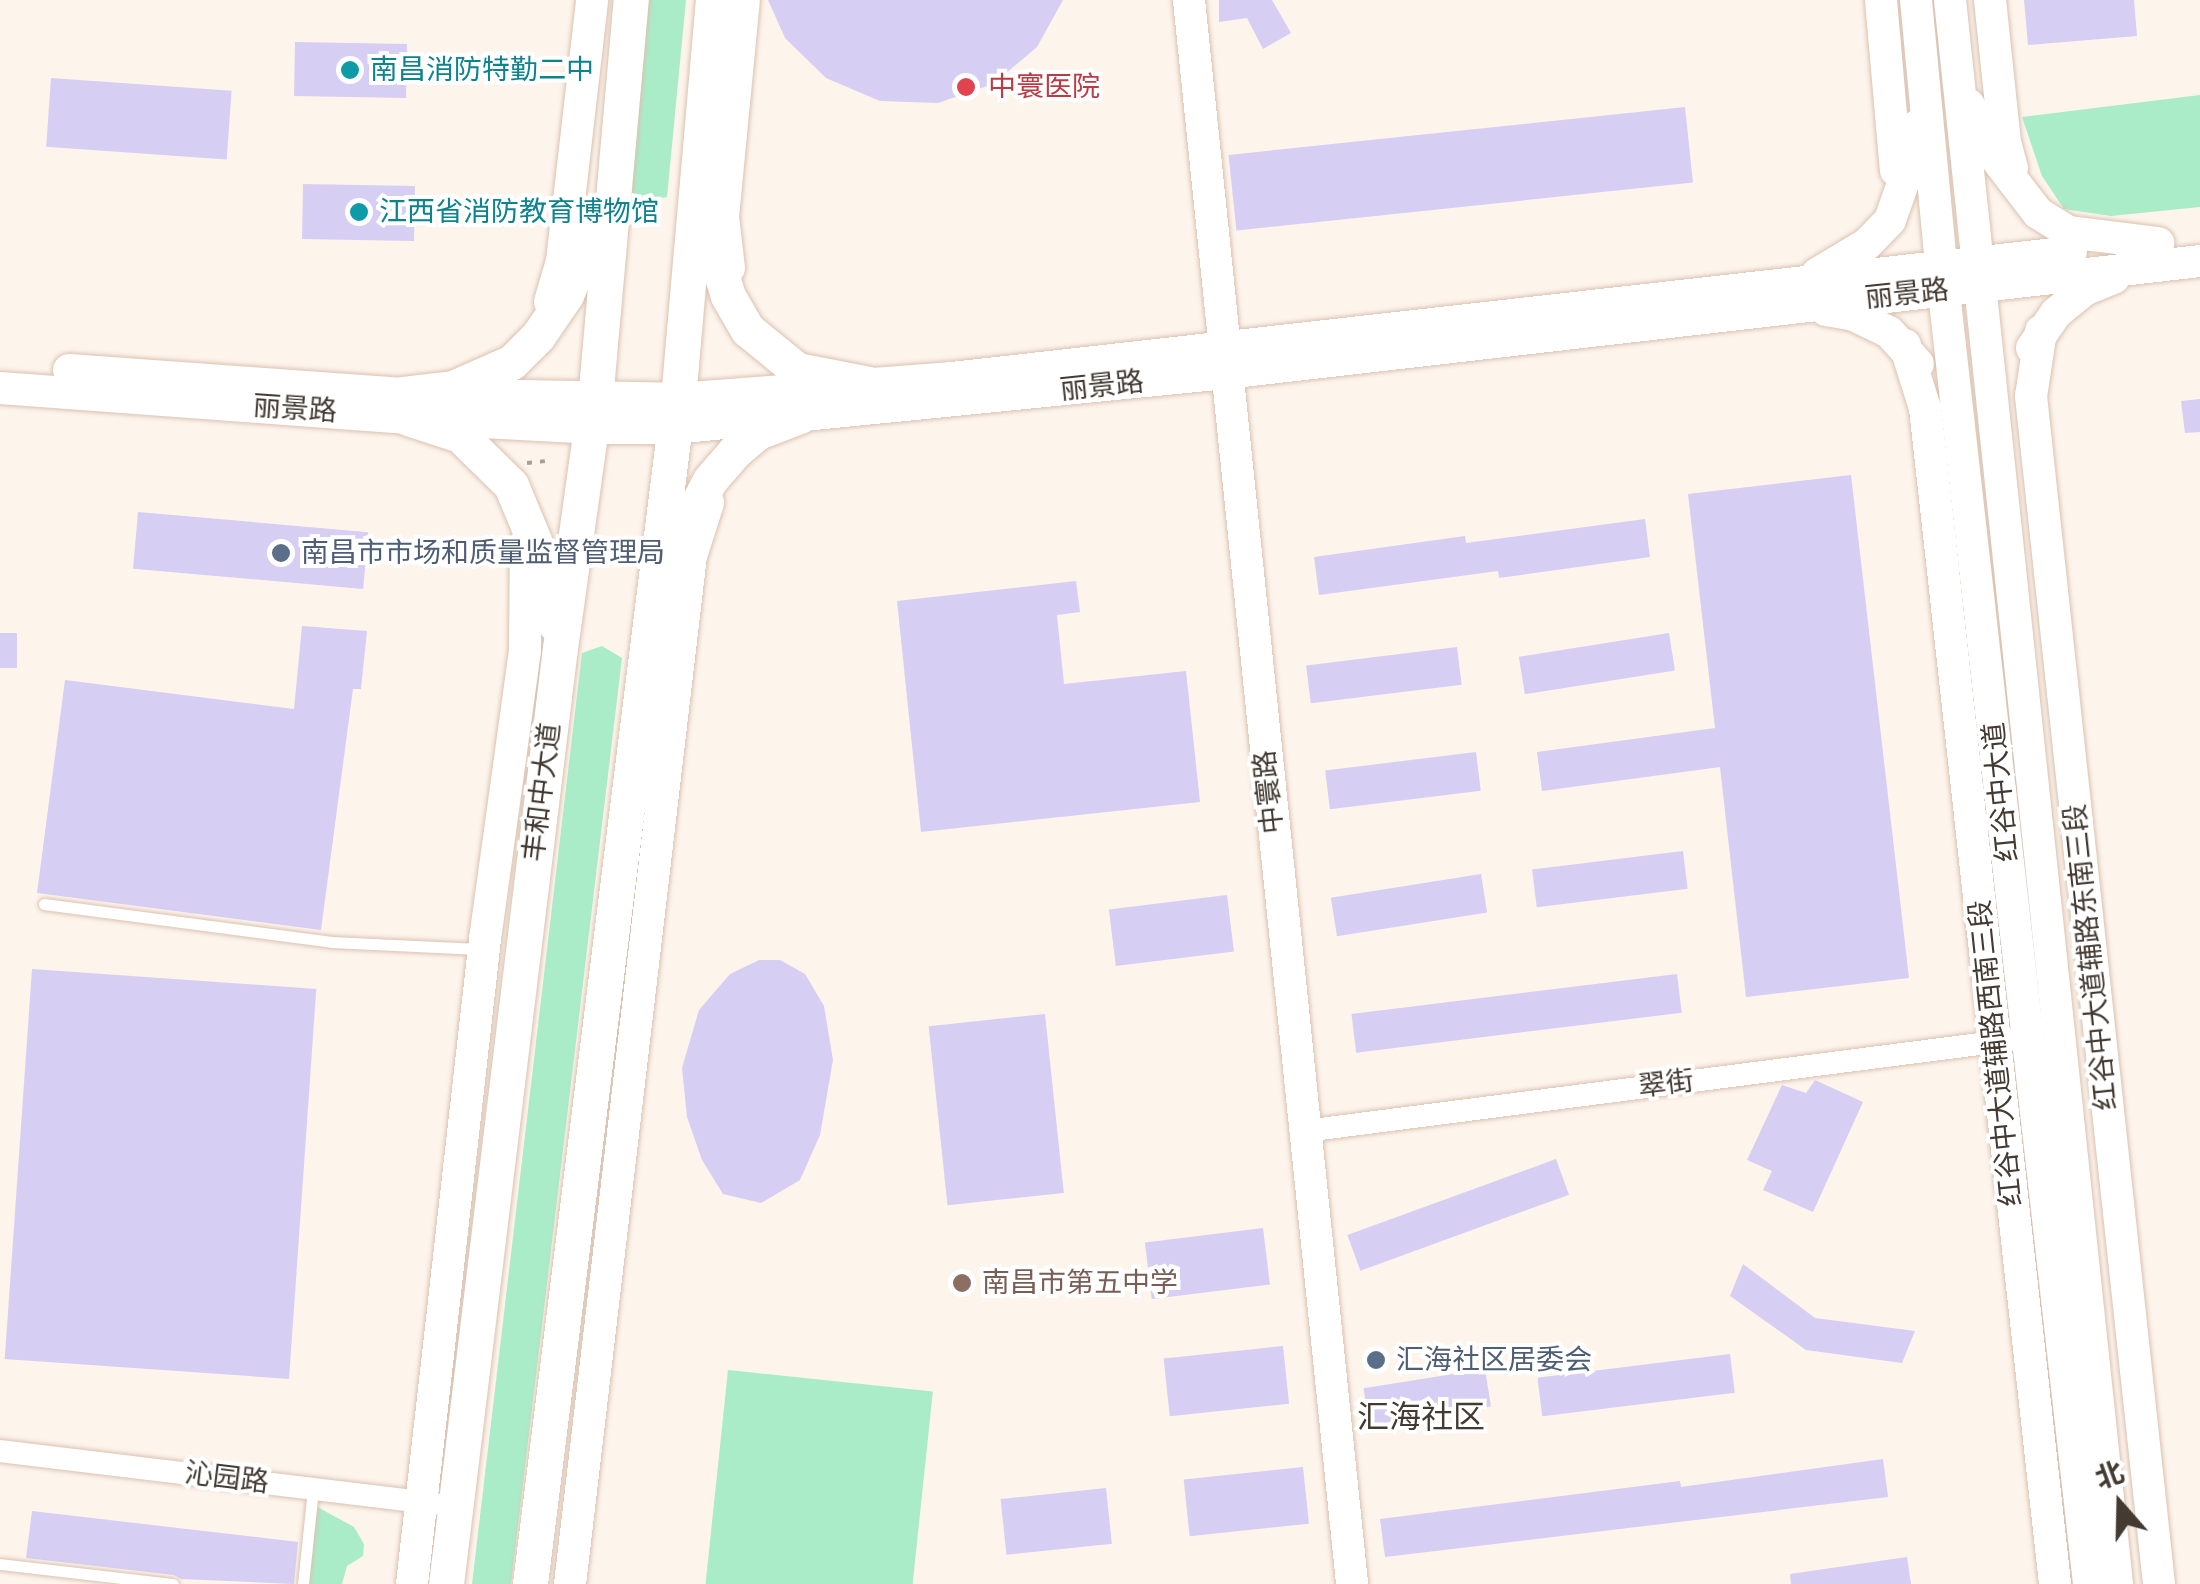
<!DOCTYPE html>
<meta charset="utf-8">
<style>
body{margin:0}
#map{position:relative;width:2200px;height:1584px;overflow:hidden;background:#fdf4ec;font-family:"Roboto Condensed","Noto Sans SC",sans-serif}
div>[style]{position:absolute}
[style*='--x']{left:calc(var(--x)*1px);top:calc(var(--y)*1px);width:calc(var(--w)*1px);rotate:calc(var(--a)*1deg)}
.green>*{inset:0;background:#aaecc8;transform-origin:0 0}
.building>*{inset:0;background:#d7cef3;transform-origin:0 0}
.path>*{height:4px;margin-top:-2px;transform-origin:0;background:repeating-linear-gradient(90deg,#a89f97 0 5px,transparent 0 13px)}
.roads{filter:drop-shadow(0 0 2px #dac2b0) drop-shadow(0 0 2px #dac2b0)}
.lane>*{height:11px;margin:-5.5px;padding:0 5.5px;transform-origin:5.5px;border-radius:5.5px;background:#fff}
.street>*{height:22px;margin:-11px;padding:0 11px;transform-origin:11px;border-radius:11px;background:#fff}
.secondary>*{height:32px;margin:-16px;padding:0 16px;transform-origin:16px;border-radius:16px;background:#fff}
.primary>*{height:35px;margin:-17.5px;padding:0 17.5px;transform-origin:17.5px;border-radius:17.5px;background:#fff}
.dots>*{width:28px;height:28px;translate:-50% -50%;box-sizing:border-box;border:5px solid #fff;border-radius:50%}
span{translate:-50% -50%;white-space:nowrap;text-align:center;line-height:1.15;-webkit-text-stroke:8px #fff;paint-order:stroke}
.culture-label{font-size:28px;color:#0d838f}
.left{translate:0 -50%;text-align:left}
.health-label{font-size:28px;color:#be3a42}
.street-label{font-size:28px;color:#433a32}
.service-label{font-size:28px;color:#4e5e75}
.education-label{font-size:28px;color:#785e54}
.quarter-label{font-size:32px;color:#433a32}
.north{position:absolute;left:2070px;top:1454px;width:100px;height:100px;-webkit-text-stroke:8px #fff;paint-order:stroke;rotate:340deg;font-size:28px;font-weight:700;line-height:40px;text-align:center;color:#433a32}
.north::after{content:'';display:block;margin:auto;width:35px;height:45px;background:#433a32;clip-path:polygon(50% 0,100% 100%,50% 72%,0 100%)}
</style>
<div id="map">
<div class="green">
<i style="clip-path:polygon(649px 0,686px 0,667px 197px,647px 200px,631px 194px)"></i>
<i style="clip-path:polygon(2200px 95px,2200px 207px,2111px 216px,2064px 209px,2042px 176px,2022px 117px)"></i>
<i style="clip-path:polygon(602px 646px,622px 658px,511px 1584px,472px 1584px,582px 653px)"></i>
<i style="left:728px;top:1370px;width:206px;height:215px;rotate:6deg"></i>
<i style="clip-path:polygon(312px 1504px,354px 1527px,364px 1544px,363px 1556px,347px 1566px,342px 1584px,304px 1584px)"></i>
</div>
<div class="building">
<i style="clip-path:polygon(768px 0,1063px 0,1037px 47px,993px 84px,938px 103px,880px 101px,826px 78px,785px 38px)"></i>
<i style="clip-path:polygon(1219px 0,1272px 0,1291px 33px,1263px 49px,1247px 18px,1219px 22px)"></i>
<i style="clip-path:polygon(2024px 0,2134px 0,2137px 36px,2028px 45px)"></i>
<i style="left:295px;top:42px;width:112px;height:54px;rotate:1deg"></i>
<i style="left:51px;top:78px;width:181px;height:69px;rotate:4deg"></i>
<i style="left:1685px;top:107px;width:76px;height:459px;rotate:84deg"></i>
<i style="left:303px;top:184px;width:112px;height:55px;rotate:1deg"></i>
<i style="clip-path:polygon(2200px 399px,2200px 432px,2185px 433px,2181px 401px)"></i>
<i style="clip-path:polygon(1851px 475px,1909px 978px,1746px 997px,1720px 767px,1542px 791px,1537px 752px,1715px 728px,1688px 494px)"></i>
<i style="left:138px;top:512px;width:231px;height:57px;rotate:5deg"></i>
<i style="clip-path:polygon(1645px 519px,1650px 557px,1499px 578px,1498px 571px,1319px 595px,1314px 557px,1465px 536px,1466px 543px)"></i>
<i style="clip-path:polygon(1076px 581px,1080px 612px,1057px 615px,1064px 684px,1186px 671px,1200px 802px,921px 832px,897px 601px)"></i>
<i style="clip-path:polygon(302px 626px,367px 631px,361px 689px,353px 689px,321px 930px,37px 893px,65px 680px,294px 709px)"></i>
<i style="left:0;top:633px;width:17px;height:35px"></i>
<i style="left:1669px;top:633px;width:38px;height:152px;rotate:81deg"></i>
<i style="left:1457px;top:647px;width:38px;height:152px;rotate:83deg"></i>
<i style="left:1476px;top:752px;width:39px;height:152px;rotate:83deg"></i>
<i style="left:1683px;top:851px;width:38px;height:152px;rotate:83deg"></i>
<i style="left:1481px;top:874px;width:39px;height:152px;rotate:81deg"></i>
<i style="left:1227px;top:895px;width:57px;height:119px;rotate:83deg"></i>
<i style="clip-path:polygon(759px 960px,780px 960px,805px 974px,824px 1006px,833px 1060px,820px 1135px,800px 1180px,761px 1203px,723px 1194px,702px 1160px,687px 1117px,682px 1068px,699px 1010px,730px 974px)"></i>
<i style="left:32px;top:969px;width:285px;height:391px;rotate:4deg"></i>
<i style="left:1677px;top:974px;width:39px;height:328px;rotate:83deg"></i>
<i style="left:1045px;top:1014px;width:180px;height:117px;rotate:84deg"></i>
<i style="clip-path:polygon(1815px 1080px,1863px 1102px,1813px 1212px,1763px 1190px,1772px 1171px,1747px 1160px,1782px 1085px,1806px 1093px)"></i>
<i style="left:1556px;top:1159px;width:38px;height:222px;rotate:70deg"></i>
<i style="left:1263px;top:1228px;width:57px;height:119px;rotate:83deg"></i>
<i style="clip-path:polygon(1743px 1264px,1815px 1318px,1915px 1331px,1902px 1363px,1806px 1350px,1730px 1296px)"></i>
<i style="left:1283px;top:1346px;width:58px;height:120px;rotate:84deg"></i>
<i style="left:1730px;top:1354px;width:39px;height:194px;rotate:83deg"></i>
<i style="left:1485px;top:1369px;width:38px;height:123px;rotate:81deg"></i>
<i style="clip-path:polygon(1883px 1459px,1888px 1497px,1385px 1557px,1380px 1519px,1680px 1481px,1681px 1487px)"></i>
<i style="left:1303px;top:1467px;width:57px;height:120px;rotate:84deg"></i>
<i style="left:1106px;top:1488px;width:56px;height:106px;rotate:84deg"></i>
<i style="clip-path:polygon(32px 1511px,298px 1542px,294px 1584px,181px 1579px,174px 1575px,26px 1558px)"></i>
<i style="clip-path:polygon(1907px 1557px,1911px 1584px,1791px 1584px,1790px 1574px)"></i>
</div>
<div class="path">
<i style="--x:527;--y:463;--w:18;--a:-6"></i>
</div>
<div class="roads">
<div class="lane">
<i style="--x:44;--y:904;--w:290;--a:7.5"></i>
<i style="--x:331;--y:942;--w:148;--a:2.7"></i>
<i style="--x:0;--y:1564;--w:174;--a:6.6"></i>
<i style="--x:303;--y:1584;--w:96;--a:-84"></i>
</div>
<div class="street">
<i style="--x:1305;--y:1131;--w:711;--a:-7.35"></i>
<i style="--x:0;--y:1451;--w:438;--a:6.9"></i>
</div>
<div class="secondary">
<i style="--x:1189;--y:0;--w:1592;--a:84.12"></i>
<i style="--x:1881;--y:0;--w:171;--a:85"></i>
<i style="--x:1916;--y:0;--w:267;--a:84.6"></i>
<i style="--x:1941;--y:266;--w:1326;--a:83.59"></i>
<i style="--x:1950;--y:0;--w:1593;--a:83.98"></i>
<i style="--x:1990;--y:0;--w:143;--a:84"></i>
<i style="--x:2005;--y:142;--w:27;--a:75"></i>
<i style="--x:1969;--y:105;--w:52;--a:64.9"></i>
<i style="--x:1991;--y:152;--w:77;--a:52.4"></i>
<i style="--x:2038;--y:213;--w:36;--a:32"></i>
<i style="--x:2068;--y:232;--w:91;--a:7"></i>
<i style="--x:729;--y:268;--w:51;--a:-96.7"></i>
<i style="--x:723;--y:217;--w:218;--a:-84.5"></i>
<i style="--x:1817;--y:274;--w:58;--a:-31"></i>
<i style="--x:1867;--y:244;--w:33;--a:-46"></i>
<i style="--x:1890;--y:220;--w:69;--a:-70.5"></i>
<i style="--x:1913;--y:155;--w:30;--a:-81"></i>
<i style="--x:550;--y:302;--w:43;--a:-73.7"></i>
<i style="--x:562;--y:261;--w:263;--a:-83.4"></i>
<i style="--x:1826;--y:310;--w:28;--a:10"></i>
<i style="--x:1854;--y:315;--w:39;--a:26"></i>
<i style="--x:1889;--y:332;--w:43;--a:47.8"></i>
<i style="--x:2041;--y:331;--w:66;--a:98.7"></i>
<i style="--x:2031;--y:396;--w:1195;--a:83.85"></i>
<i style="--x:1905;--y:345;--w:66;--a:72.4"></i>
<i style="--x:1925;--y:408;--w:1183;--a:83.69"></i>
<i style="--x:2032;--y:348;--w:42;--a:-55.6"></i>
<i style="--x:2056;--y:313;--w:36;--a:-39"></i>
<i style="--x:2084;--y:290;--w:32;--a:-22"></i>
<i style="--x:69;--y:370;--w:335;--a:4.1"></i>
<i style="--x:403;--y:394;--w:275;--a:1"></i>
<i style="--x:678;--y:399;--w:275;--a:-4.4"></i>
<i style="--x:952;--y:378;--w:1126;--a:-6.42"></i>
<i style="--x:0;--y:388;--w:409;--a:4.2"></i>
<i style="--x:408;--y:418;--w:183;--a:3.1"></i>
<i style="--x:591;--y:428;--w:83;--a:0"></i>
<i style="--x:674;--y:428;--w:555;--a:-5.69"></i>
<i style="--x:1226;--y:373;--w:980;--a:-6.56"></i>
<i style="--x:412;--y:1584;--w:649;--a:-83.54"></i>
<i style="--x:485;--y:939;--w:291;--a:-82.1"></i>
<i style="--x:525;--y:651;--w:108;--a:-89.5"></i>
<i style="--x:570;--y:1584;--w:1035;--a:-83.29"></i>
<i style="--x:691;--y:556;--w:56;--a:-72.2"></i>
</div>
<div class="primary">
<i style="--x:702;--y:212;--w:88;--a:72.8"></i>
<i style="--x:728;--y:296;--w:39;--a:60"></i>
<i style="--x:748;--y:330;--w:63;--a:39.2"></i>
<i style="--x:797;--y:370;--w:73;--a:11"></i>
<i style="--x:403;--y:394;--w:50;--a:-6.8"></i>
<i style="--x:453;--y:388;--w:64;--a:-23.8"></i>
<i style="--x:512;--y:362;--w:37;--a:-45"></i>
<i style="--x:538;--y:336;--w:50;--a:-55.7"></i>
<i style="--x:566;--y:295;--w:88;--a:-67.2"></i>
<i style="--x:408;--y:418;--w:55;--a:18.1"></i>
<i style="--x:460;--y:435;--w:71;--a:44.4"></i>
<i style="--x:511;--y:485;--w:70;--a:67.4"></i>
<i style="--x:538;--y:550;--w:77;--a:76.5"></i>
<i style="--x:668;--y:559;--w:89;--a:-62"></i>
<i style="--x:710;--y:480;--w:37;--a:-49"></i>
<i style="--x:734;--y:452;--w:31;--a:-40"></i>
<i style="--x:758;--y:432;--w:45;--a:-20.9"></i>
<i style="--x:446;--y:1584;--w:943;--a:-83.06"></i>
<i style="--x:560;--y:648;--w:250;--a:-82"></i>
<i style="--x:595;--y:400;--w:402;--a:-84.9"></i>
<i style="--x:530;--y:1584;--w:1194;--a:-82.88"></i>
<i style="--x:678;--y:399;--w:401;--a:-85"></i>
</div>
</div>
<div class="dots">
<i style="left:350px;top:70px;background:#0f9aa8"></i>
<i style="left:966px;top:87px;background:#e0444e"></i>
<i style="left:359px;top:212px;background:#0f9aa8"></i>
<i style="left:281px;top:553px;background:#5c6f8a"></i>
<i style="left:962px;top:1283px;background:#8d6e63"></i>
<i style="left:1376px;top:1360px;background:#5c6f8a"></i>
</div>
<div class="culture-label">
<span class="left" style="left:370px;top:70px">南昌消防特勤二中</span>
<span class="left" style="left:379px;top:212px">江西省消防教育博物馆</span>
</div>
<div class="health-label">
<span class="left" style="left:988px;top:87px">中寰医院</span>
</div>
<div class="street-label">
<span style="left:1907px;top:294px;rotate:-6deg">丽景路</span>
<span style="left:1102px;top:386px;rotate:-6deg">丽景路</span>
<span style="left:295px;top:409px;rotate:4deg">丽景路</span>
<span style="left:542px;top:792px;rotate:-83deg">丰和中大道</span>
<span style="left:1269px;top:792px;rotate:-96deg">中寰路</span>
<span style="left:2001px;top:792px;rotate:-96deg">红谷中大道</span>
<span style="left:2091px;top:957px;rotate:-96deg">红谷中大道辅路东南三段</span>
<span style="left:1996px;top:1053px;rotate:-96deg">红谷中大道辅路西南三段</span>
<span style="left:1666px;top:1084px;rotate:-7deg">翠街</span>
<span style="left:227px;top:1478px;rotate:7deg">沁园路</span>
</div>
<div class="service-label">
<span class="left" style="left:301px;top:553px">南昌市市场和质量监督管理局</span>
<span class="left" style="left:1396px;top:1360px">汇海社区居委会</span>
</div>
<div class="education-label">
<span class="left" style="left:982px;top:1283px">南昌市第五中学</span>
</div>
<div class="quarter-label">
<span style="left:1421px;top:1417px">汇海社区</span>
</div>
<div class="north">北</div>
</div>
